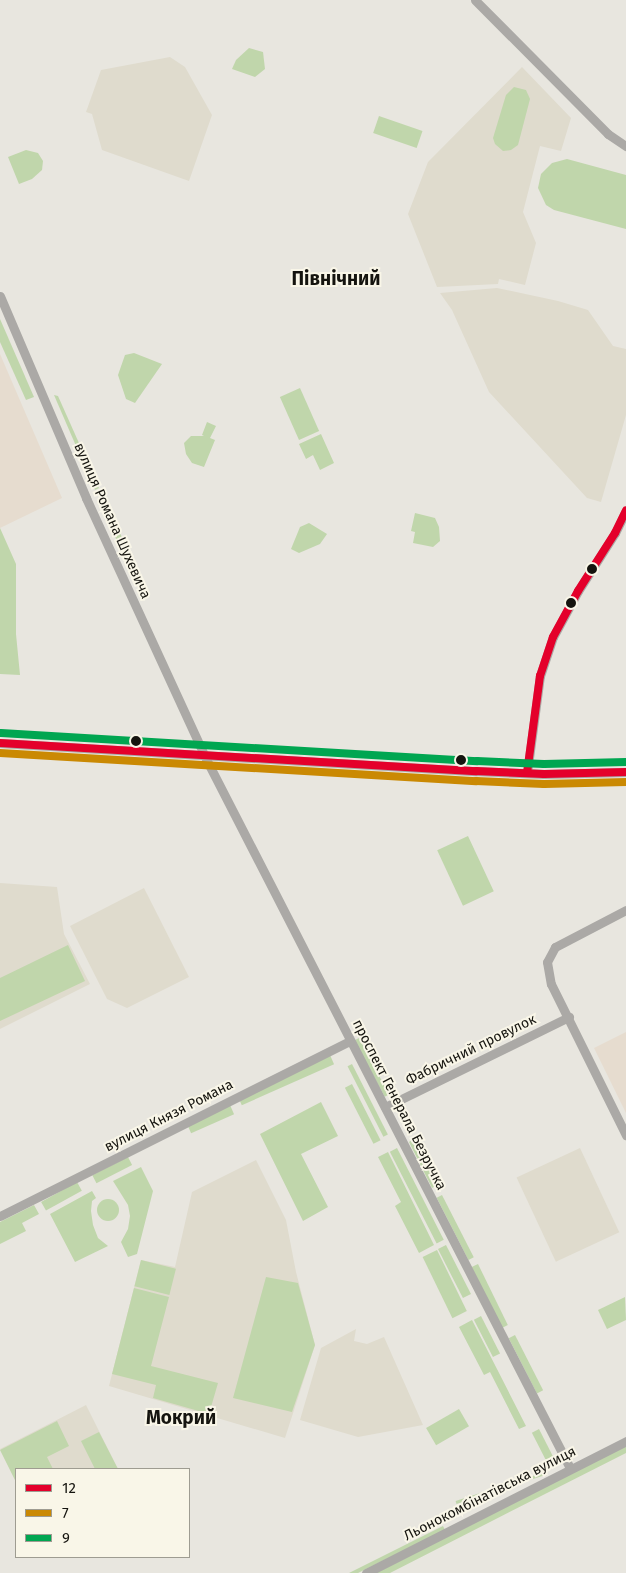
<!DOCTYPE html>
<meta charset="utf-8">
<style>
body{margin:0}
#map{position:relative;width:626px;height:1573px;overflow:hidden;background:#e8e6df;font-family:"Fira Sans",sans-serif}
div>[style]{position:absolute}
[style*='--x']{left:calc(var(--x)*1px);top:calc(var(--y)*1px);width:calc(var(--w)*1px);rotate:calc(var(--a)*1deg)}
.built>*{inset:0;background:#dfdbcd;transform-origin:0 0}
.industrial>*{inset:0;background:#e6dccf}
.green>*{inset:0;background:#c0d6ab;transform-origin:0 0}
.round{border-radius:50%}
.secondary>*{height:9px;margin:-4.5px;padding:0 4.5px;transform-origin:4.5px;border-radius:4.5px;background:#aba9a6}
.bus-1>*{height:8px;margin:-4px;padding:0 4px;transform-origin:4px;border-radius:4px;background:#e4002b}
.bus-2>*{height:8px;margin:-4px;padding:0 4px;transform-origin:4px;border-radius:4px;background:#ca8903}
.bus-3>*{height:8px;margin:-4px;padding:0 4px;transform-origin:4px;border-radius:4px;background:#00a651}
.dots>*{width:14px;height:14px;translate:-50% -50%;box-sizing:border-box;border:2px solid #f9f6e8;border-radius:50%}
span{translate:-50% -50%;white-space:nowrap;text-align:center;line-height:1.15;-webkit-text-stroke:4px #f9f6e8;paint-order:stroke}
.street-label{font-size:14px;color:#15140f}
.district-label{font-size:19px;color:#15140f;font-weight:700}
.legend{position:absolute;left:15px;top:1468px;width:175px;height:90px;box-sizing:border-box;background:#f9f6e8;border:1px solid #9e9c91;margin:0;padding:6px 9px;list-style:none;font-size:15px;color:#15140f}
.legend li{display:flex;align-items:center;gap:10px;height:25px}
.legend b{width:25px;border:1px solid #9e9c91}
</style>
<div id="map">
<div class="built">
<i style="clip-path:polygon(170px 57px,185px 67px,212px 115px,189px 181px,102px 150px,92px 114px,86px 112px,101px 70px)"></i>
<i style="clip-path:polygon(522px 67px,571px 118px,561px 151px,540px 146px,523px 212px,536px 243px,525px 285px,499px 279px,498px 284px,437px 287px,408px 214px,428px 162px)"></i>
<i style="clip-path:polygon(497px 288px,558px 301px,588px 310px,613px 346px,626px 349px,626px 415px,601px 502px,587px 498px,489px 392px,452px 310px,440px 293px)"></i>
<i style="clip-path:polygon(0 883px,57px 887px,64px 934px,90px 984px,0 1029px)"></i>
<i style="clip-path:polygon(144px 888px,189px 977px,127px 1008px,107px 999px,70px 926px)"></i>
<i style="left:580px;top:1148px;width:93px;height:70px;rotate:65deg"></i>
<i style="clip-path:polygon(256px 1160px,286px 1220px,296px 1272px,315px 1345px,285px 1438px,109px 1386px,141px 1260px,175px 1267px,192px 1192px)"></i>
<i style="clip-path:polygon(356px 1329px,354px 1341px,367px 1344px,384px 1337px,423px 1425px,358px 1437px,300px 1420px,321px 1348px)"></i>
<i style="clip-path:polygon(86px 1405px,118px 1469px,16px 1469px,16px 1482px,0 1449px)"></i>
</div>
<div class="industrial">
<i style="clip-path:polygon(0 354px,62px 498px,0 528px)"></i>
<i style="clip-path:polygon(626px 1032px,626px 1113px,594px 1048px)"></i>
</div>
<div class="green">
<i style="clip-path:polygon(249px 48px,263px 52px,265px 69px,255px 77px,232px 69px,236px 60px)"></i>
<i style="clip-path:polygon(514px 87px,526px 90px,530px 99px,518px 145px,511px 150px,503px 151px,495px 144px,493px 138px,506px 95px)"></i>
<i style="left:379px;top:116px;width:46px;height:18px;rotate:19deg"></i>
<i style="clip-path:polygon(26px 150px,38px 153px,43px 161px,42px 170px,32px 179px,19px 184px,8px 157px)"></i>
<i style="clip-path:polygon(567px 159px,626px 175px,626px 229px,554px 210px,546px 205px,538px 188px,541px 174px,552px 163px)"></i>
<i style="clip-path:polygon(0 319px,34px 397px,26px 400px,0 342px)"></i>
<i style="clip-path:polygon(134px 353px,162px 364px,135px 403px,126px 399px,118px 375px,125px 355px)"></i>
<i style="left:300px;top:388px;width:47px;height:22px;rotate:66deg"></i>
<i style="clip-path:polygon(54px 395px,58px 396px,99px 488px,95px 490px)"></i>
<i style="clip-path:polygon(207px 422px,216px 426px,210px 438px,215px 440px,204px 467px,192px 463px,186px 454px,184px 443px,191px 436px,204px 436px,202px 435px)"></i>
<i style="clip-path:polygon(321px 434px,334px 463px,320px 470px,313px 455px,306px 459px,299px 444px)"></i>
<i style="clip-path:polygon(104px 497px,129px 553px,126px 562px,99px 499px)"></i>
<i style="clip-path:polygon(415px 513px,435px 518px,439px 527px,440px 541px,433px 547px,413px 543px,415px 532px,411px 531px)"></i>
<i style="clip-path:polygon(309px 523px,327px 534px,320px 544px,299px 553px,291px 549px,300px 527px)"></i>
<i style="clip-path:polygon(0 528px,16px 564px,16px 634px,20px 675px,0 674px)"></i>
<i style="left:468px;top:836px;width:61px;height:34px;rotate:65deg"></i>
<i style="clip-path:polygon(68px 945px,85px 981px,0 1021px,0 978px)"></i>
<i style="left:359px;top:1038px;width:64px;height:5px;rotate:62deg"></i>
<i style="left:330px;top:1055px;width:10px;height:101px;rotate:66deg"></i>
<i style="left:352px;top:1064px;width:79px;height:5px;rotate:63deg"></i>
<i style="left:352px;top:1084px;width:63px;height:8px;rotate:63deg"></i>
<i style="clip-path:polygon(321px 1102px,338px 1136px,301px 1154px,328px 1207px,303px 1221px,260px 1134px)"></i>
<i style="left:230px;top:1105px;width:10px;height:47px;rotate:66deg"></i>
<i style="clip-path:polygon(413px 1139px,437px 1185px,432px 1188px,409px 1142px)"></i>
<i style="left:397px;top:1148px;width:103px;height:8px;rotate:63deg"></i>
<i style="clip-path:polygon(388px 1152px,434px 1245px,419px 1253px,395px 1206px,401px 1202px,378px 1157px)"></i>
<i style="left:128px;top:1157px;width:9px;height:40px;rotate:63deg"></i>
<i style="clip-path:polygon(141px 1167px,153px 1191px,137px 1254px,128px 1257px,121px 1242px,128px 1229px,130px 1216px,128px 1205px,113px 1181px)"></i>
<i style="left:77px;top:1182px;width:10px;height:41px;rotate:61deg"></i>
<i style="clip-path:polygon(92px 1191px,96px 1198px,92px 1201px,91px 1211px,93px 1225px,98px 1238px,108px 1246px,75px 1262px,50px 1214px)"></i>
<i style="left:442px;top:1195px;width:70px;height:6px;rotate:63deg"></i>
<i class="round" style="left:97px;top:1199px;width:22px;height:22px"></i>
<i style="clip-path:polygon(34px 1205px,39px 1214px,22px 1223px,26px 1231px,0 1244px,0 1222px)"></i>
<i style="left:446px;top:1245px;width:55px;height:9px;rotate:63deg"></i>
<i style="left:437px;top:1250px;width:68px;height:16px;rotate:64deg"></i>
<i style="left:141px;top:1260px;width:36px;height:27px;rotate:14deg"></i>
<i style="left:478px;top:1264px;width:68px;height:7px;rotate:64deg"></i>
<i style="clip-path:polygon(266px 1277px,298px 1283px,315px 1345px,292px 1412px,233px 1398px)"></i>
<i style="clip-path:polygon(134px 1288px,169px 1297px,151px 1366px,218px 1383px,209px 1414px,153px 1398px,156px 1385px,112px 1374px)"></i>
<i style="clip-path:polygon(625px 1297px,626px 1320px,607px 1329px,598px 1310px)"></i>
<i style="left:481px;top:1316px;width:42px;height:8px;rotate:63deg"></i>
<i style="clip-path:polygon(472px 1320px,526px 1426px,519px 1429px,490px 1372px,484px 1375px,459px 1327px)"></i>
<i style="left:515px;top:1335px;width:62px;height:7px;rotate:63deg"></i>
<i style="left:459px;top:1409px;width:20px;height:38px;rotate:60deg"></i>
<i style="clip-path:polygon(57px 1421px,69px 1446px,47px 1457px,53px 1469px,16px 1469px,16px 1482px,0 1450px)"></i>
<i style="left:539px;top:1429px;width:36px;height:8px;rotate:63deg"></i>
<i style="clip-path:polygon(99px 1432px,118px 1469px,95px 1469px,81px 1441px)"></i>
<i style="clip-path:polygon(626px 1446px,626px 1453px,490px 1522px,390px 1573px,376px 1573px)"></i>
<i style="left:545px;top:1472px;width:3px;height:94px;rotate:72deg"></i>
<i style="clip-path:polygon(443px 1526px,445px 1530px,358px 1573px,349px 1573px)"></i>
</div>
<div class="secondary">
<i style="--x:475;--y:0;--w:189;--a:45.2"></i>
<i style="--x:608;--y:134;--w:22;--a:34"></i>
<i style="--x:0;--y:296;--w:220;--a:66.9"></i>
<i style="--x:86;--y:498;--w:283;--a:65.3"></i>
<i style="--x:204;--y:755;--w:801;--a:62.83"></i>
<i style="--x:0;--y:743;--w:477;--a:3.4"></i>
<i style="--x:476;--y:771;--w:68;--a:2.5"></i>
<i style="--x:544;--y:774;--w:82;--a:-1.4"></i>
<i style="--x:527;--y:773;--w:98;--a:-82.4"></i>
<i style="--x:540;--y:676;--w:41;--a:-71.6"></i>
<i style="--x:553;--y:637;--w:52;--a:-61.5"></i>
<i style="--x:578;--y:591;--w:69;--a:-57.5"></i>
<i style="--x:615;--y:533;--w:25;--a:-64"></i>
<i style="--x:626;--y:910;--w:80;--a:152.5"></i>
<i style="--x:555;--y:947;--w:17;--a:118"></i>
<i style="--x:547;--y:962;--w:22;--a:80"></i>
<i style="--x:551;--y:984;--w:169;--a:63.6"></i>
<i style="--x:385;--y:1107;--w:205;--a:-26.1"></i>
<i style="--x:0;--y:1216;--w:391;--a:-26.6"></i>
<i style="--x:366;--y:1573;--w:292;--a:-26.9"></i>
</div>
<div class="bus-1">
<i style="--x:0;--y:743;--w:477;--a:3.4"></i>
<i style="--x:476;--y:771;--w:68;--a:2.5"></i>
<i style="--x:544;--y:774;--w:82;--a:-1.4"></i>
<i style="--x:527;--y:773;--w:98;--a:-82.4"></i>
<i style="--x:540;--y:676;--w:41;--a:-71.6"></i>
<i style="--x:553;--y:637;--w:52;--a:-61.5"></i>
<i style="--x:578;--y:591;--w:69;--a:-57.5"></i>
<i style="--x:615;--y:533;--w:25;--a:-64"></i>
</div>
<div class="bus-2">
<i style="--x:0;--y:753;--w:477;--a:3.4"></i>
<i style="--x:476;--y:781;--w:68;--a:2.5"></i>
<i style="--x:544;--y:784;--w:82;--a:-1.4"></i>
</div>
<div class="bus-3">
<i style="--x:1;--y:733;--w:477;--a:3.4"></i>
<i style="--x:477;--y:761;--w:67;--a:2.6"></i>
<i style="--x:544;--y:764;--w:82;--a:-1.4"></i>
</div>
<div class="dots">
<i style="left:592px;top:569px;background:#15140f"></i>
<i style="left:571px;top:603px;background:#15140f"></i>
<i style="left:136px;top:741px;background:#15140f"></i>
<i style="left:461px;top:760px;background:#15140f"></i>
</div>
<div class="street-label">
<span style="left:112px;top:521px;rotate:66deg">вулиця Романа Шухевича</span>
<span style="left:471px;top:1050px;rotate:-26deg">Фабричний провулок</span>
<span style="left:399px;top:1105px;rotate:63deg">проспект Генерала Безручка</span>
<span style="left:169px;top:1116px;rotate:-27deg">вулиця Князя Романа</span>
<span style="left:490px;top:1494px;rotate:-27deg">Льонокомбінатівська вулиця</span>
</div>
<div class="district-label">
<span style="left:336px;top:279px">Північний</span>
<span style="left:181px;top:1418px">Мокрий</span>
</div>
<ul class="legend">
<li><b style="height:6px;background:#e4002b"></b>12</li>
<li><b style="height:6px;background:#ca8903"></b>7</li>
<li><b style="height:6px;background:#00a651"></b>9</li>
</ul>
</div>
